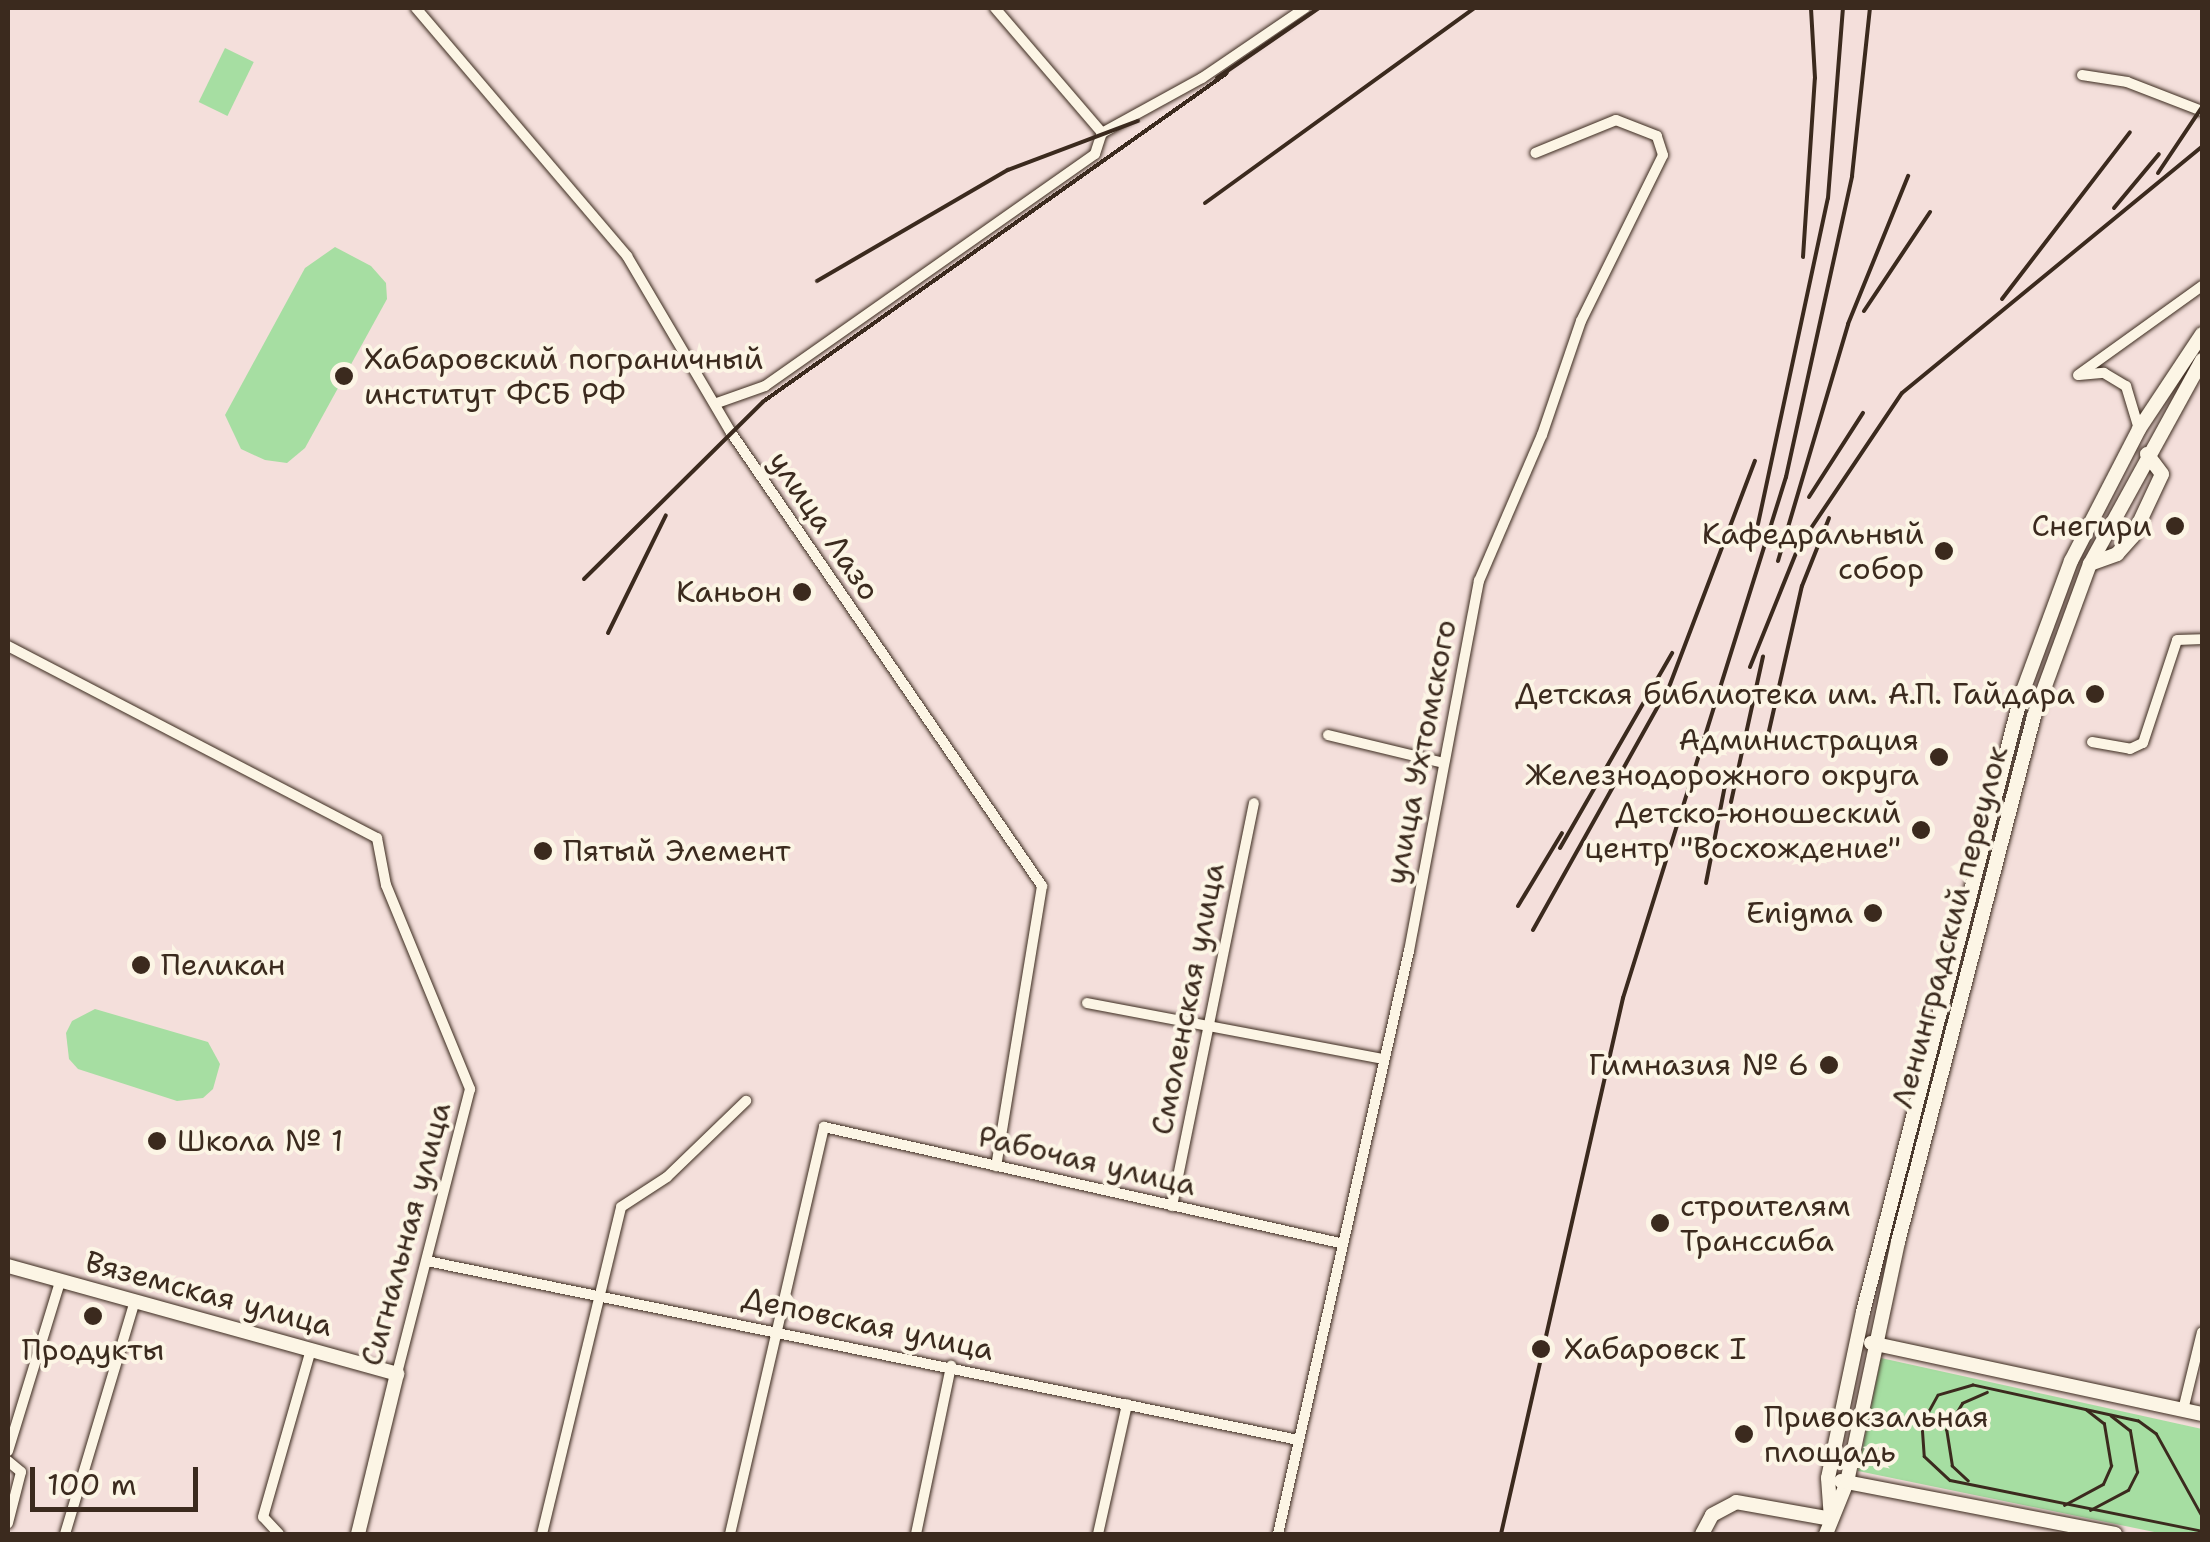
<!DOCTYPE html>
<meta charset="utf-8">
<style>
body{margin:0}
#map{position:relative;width:2210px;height:1542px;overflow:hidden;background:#f4dfdb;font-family:"Shantell Sans",sans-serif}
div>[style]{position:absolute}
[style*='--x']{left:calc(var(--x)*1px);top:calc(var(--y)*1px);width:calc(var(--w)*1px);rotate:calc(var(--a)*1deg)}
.green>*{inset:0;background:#a6dea2;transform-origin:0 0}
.roads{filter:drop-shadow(0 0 2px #3b2a1e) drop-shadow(0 0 2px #3b2a1e)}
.street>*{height:10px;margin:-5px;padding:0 5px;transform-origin:5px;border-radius:5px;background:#fcf5e5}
.secondary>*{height:14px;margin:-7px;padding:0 7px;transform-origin:7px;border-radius:7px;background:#fcf5e5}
.tram>*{height:2.5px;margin:-1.25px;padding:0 1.25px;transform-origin:1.25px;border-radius:1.25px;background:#3b2a1e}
.rail>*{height:4px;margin:-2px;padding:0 2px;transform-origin:2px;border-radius:2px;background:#3b2a1e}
.dots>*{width:28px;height:28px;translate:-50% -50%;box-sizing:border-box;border:5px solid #fcf5e5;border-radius:50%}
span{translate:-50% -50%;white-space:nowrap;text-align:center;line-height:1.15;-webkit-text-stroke:8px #fcf5e5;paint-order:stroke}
.poi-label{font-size:30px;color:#3b2a1e}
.left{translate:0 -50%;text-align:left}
.right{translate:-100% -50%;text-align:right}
.street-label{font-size:30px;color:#3b2a1e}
.frame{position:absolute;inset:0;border:10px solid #3b2a1e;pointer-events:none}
.scale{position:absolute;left:30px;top:1467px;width:168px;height:45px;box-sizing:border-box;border:5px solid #3b2a1e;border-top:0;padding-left:12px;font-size:30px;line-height:35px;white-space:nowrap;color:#3b2a1e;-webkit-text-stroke:8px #fcf5e5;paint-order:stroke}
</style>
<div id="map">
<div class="green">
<i style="left:225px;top:48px;width:32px;height:60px;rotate:26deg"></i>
<i style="clip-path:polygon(335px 247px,371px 266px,386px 283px,387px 299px,305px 448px,287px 463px,265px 460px,241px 449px,225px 415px,305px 268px)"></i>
<i style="clip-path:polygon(95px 1009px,208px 1042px,220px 1064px,213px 1089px,203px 1098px,177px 1101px,78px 1069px,69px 1059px,66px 1033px,72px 1021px)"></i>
<i style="clip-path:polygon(1881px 1358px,2202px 1429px,2202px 1534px,2164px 1534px,1858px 1471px)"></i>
</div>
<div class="roads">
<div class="street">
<i style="--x:416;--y:8;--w:326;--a:49.6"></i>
<i style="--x:627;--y:256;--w:203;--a:59.5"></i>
<i style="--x:730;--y:431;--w:552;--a:55.56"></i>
<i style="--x:1042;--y:886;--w:284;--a:99.3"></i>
<i style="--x:995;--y:8;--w:165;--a:49.4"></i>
<i style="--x:2082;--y:75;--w:46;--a:8.8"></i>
<i style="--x:2127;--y:82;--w:80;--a:21.1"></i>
<i style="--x:2078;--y:375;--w:153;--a:-35.7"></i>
<i style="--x:2079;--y:375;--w:25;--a:-5"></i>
<i style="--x:2104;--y:373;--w:26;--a:31"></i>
<i style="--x:2126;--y:386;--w:45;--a:73.2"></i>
<i style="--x:717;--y:403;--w:51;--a:-19.5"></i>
<i style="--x:765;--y:386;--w:403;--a:-35.1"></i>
<i style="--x:1095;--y:154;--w:22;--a:-72"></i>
<i style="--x:1102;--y:133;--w:114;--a:-28.8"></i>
<i style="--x:1202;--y:78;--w:125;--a:-34.2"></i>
<i style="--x:8;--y:646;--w:416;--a:27.5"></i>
<i style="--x:377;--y:838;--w:48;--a:79.2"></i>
<i style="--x:386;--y:885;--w:221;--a:67.6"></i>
<i style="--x:470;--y:1089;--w:294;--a:104.4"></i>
<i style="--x:1328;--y:735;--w:119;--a:13.6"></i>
<i style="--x:2092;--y:742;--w:39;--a:10"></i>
<i style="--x:2130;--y:749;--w:14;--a:-25"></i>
<i style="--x:2143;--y:743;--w:108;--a:-71.7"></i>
<i style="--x:2177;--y:640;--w:25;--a:-2"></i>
<i style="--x:1087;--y:1003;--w:301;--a:10.7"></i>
<i style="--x:1172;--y:1206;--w:411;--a:-78.5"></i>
<i style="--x:427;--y:1261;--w:889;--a:11.61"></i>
<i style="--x:2183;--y:1410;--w:80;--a:-76.3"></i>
<i style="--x:8;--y:1451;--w:177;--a:-72.9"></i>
<i style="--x:8;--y:1461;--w:17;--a:40"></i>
<i style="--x:21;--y:1472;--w:53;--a:104.3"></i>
<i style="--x:65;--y:1534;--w:240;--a:-73.3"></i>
<i style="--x:279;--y:1534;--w:23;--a:-133"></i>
<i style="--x:263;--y:1517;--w:174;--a:-74"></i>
<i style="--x:542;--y:1534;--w:336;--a:-76.4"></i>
<i style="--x:621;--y:1207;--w:55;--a:-33.1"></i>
<i style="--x:667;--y:1177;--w:110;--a:-43.9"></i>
<i style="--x:730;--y:1534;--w:418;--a:-77"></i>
<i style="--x:824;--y:1127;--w:529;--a:12.67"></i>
<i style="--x:916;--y:1534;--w:172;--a:-78.2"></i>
<i style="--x:1098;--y:1534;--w:133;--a:-77.4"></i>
<i style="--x:1278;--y:1534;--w:598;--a:-77.34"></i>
<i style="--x:1409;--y:951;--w:377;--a:-79.3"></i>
<i style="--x:1479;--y:581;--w:159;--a:-66.7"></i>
<i style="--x:1542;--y:435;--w:120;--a:-71.1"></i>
<i style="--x:1581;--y:321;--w:185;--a:-63.7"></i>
<i style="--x:1663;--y:155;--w:20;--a:-108"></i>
<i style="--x:1657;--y:136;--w:44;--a:-158.7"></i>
<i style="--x:1616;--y:120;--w:87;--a:157.8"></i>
</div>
<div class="secondary">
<i style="--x:2090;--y:564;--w:29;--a:-20"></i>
<i style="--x:2117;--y:554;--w:24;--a:-48"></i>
<i style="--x:2133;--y:536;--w:68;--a:-64.9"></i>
<i style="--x:2162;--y:474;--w:25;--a:-127"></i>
<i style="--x:8;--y:1266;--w:404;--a:15.5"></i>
<i style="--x:397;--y:1374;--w:165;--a:103.7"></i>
<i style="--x:1871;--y:1343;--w:339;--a:12.1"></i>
<i style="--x:1841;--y:1481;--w:279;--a:10.9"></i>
<i style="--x:1831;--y:1519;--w:41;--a:-94.2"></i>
<i style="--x:1828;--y:1478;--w:170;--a:-78.1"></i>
<i style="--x:1863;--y:1312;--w:636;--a:-75.61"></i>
<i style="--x:2021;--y:696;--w:144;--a:-69.7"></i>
<i style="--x:2071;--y:561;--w:148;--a:-62.7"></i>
<i style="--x:2139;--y:429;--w:114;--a:-56.4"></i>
<i style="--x:1702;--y:1534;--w:21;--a:-62"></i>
<i style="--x:1712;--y:1515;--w:27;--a:-28"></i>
<i style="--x:1736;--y:1502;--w:97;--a:10.1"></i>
<i style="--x:1826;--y:1534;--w:56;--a:-68"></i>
<i style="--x:1847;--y:1482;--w:245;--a:-78"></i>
<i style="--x:1898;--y:1242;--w:543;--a:-75.5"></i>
<i style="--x:2034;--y:716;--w:162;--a:-69.8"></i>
<i style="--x:2090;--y:564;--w:233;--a:-61.2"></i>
</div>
</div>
<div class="tram">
<i style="--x:1968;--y:1481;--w:22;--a:-137"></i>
<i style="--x:1952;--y:1466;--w:36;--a:-99"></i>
<i style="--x:1946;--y:1430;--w:31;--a:-59"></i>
<i style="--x:1962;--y:1403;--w:27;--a:-24"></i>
<i style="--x:2064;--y:1505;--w:44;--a:-28.3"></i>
<i style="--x:2103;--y:1484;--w:20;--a:-66"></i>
<i style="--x:2111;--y:1466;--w:43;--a:-99.5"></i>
<i style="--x:2104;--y:1424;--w:23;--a:-142"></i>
<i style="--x:2090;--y:1510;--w:43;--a:-27.8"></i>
<i style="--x:2128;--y:1490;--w:20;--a:-63"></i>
<i style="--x:2137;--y:1472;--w:42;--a:-99.7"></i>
<i style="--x:2130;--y:1431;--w:24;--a:-142"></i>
<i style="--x:2202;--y:1517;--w:95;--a:-119"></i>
<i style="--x:2156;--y:1434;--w:22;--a:-144"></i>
<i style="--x:2138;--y:1421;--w:169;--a:-167.7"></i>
<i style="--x:1973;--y:1385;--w:36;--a:164"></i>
<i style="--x:1938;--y:1395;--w:33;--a:119"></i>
<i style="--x:1922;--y:1424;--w:32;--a:86"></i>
<i style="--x:1924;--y:1456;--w:35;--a:43"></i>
<i style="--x:1950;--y:1480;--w:257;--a:11.4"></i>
</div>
<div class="rail">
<i style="--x:1217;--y:78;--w:124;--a:-34.5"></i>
<i style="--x:2158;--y:173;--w:79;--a:-56.3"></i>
<i style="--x:1205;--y:203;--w:332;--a:-35.9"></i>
<i style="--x:2114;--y:208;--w:70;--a:-50.2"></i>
<i style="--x:1803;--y:257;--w:179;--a:-86.2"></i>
<i style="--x:1815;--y:78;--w:70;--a:-93.3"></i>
<i style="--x:817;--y:281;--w:221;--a:-30.2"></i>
<i style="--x:1008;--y:170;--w:139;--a:-20.7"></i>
<i style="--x:2002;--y:299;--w:210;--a:-52.5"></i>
<i style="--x:1864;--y:311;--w:119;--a:-56.3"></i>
<i style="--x:1809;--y:497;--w:100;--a:-57.3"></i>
<i style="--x:1758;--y:524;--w:333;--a:-77.9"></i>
<i style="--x:1828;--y:198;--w:191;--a:-85.5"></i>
<i style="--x:1778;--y:561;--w:247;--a:-73.5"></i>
<i style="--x:1848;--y:324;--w:160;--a:-67.9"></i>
<i style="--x:584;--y:579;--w:253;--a:-44.7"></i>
<i style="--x:764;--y:401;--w:567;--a:-35.31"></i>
<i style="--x:608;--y:633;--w:131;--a:-63.8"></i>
<i style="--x:1750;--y:667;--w:131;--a:-68"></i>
<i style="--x:1799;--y:546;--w:184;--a:-56.1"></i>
<i style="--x:1902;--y:393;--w:388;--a:-39.4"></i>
<i style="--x:1766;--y:744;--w:162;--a:-77.2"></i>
<i style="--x:1802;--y:586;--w:73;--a:-68.3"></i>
<i style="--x:1731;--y:802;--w:149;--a:-77.6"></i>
<i style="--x:1560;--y:848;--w:225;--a:-60.1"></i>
<i style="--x:1706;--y:883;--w:100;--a:-79"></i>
<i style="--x:1518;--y:906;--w:85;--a:-58.9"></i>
<i style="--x:1533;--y:930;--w:278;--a:-60.8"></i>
<i style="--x:1669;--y:687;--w:242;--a:-69.2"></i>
<i style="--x:1501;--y:1534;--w:550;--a:-77.18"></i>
<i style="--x:1623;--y:998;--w:546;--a:-72.63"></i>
<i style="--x:1786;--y:477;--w:308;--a:-77.6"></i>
<i style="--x:1852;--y:176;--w:169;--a:-83.9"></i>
</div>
<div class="dots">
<i style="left:344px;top:376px;background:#3b2a1e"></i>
<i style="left:2175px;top:526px;background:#3b2a1e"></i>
<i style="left:1944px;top:551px;background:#3b2a1e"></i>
<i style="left:802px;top:592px;background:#3b2a1e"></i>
<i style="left:2095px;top:694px;background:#3b2a1e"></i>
<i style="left:1939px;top:757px;background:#3b2a1e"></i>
<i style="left:1921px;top:830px;background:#3b2a1e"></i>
<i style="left:543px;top:851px;background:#3b2a1e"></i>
<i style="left:1873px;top:913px;background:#3b2a1e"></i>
<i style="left:141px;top:965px;background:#3b2a1e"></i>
<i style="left:1829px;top:1065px;background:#3b2a1e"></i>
<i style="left:157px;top:1141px;background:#3b2a1e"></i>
<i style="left:1660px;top:1223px;background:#3b2a1e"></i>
<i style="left:93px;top:1316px;background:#3b2a1e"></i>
<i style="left:1541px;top:1349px;background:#3b2a1e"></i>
<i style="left:1744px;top:1434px;background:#3b2a1e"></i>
</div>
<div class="poi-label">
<span class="left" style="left:364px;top:376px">Хабаровский пограничный<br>институт ФСБ РФ</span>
<span class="right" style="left:2152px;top:526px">Снегири</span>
<span class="right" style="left:1924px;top:551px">Кафедральный<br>собор</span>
<span class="right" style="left:782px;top:592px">Каньон</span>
<span class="right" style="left:2075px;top:694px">Детская библиотека им. А.П. Гайдара</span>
<span class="right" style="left:1919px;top:757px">Администрация<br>Железнодорожного округа</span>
<span class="right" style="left:1901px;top:830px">Детско-юношеский<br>центр "Восхождение"</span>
<span class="left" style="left:563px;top:851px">Пятый Элемент</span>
<span class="right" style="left:1853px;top:913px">Enigma</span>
<span class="left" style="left:161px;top:965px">Пеликан</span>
<span class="right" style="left:1809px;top:1065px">Гимназия № 6</span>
<span class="left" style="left:177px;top:1141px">Школа № 1</span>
<span class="left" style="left:1680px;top:1223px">строителям<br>Транссиба</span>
<span class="left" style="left:1564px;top:1349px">Хабаровск I</span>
<span style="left:93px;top:1350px">Продукты</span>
<span class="left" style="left:1764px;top:1434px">Привокзальная<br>площадь</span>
</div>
<div class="street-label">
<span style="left:824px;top:526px;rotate:56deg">улица Лазо</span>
<span style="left:1421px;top:752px;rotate:-79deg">улица Ухтомского</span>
<span style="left:1950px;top:927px;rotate:-75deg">Ленинградский переулок</span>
<span style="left:1188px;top:999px;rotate:-79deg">Смоленская улица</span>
<span style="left:1087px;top:1161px;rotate:13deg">Рабочая улица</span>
<span style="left:406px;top:1234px;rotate:-75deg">Сигнальная улица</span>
<span style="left:209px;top:1294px;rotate:15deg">Вяземская улица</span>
<span style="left:868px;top:1324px;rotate:12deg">Деповская улица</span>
</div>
<div class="frame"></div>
<div class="scale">100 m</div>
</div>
